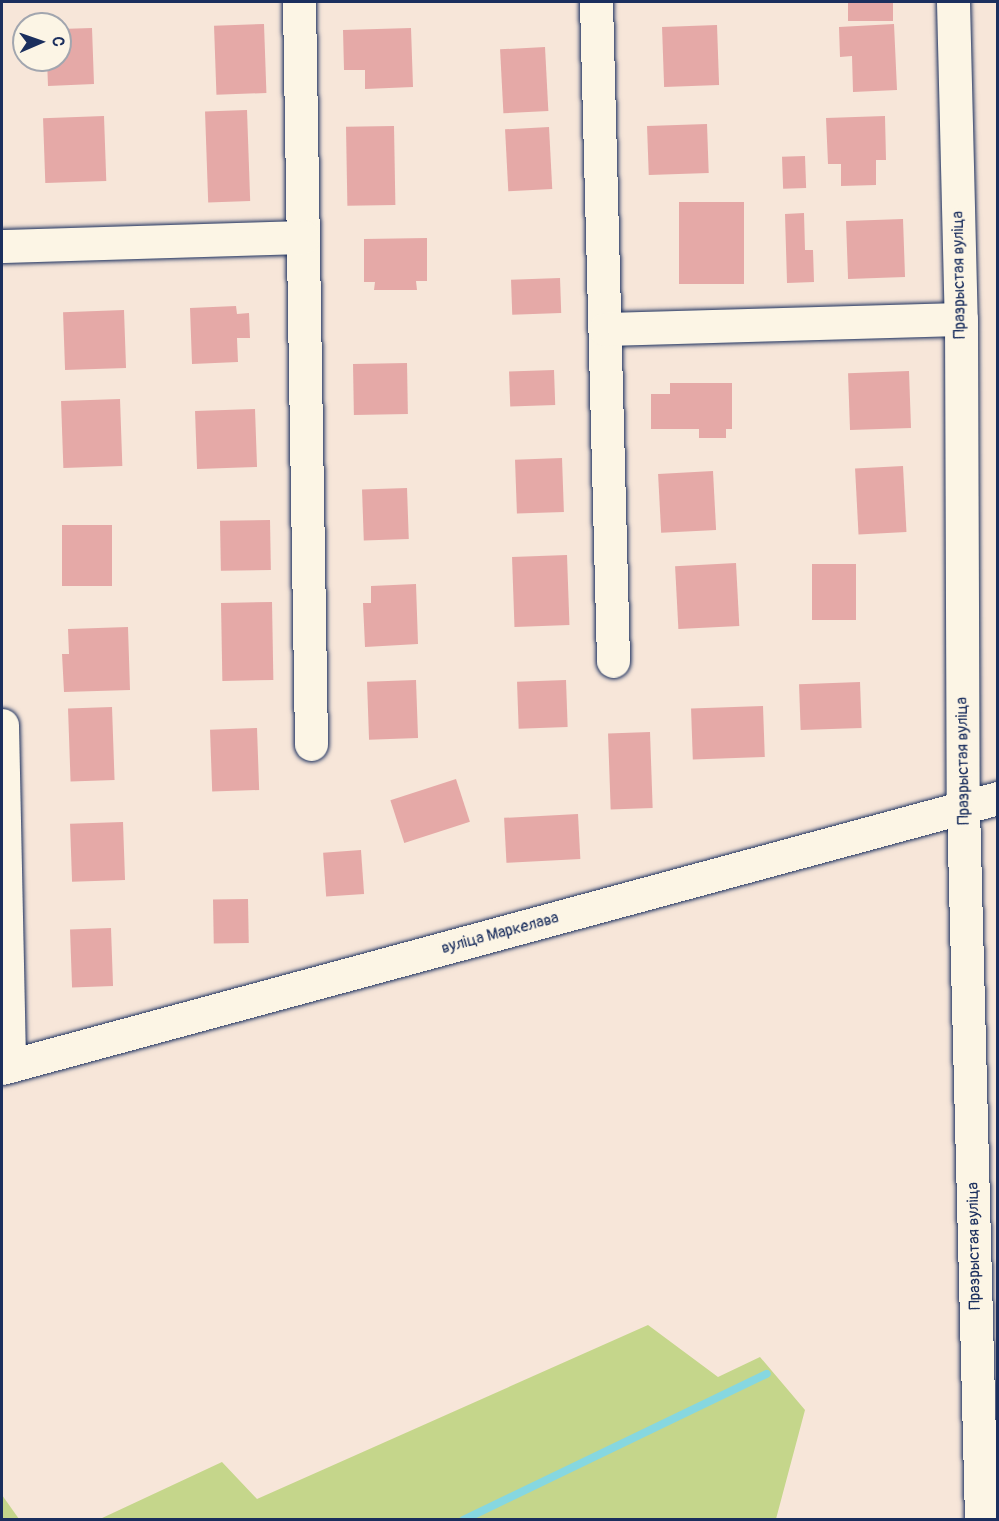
<!DOCTYPE html>
<meta charset="utf-8">
<style>
body{margin:0}
#map{position:relative;width:999px;height:1521px;overflow:hidden;background:#f7e6d9;font-family:Pangolin,sans-serif}
div>[style]{position:absolute}
[style*='--x']{left:calc(var(--x)*1px);top:calc(var(--y)*1px);width:calc(var(--w)*1px);rotate:calc(var(--a)*1deg)}
.green>*{inset:0;background:#c5d68b}
.stream>*{height:8px;margin:-4px;padding:0 4px;transform-origin:4px;border-radius:4px;background:#86d7e0}
.building>*{inset:0;background:#e5a9a7;transform-origin:0 0}
.roads{filter:drop-shadow(0 0 2px #1b2f5e) drop-shadow(0 0 2px #1b2f5e)}
.minor>*{height:33px;margin:-16.5px;padding:0 16.5px;transform-origin:16.5px;border-radius:16.5px;background:#fcf5e5}
span{translate:-50% -50%;white-space:nowrap;text-align:center;line-height:1.15;-webkit-text-stroke:5px #fcf5e5;paint-order:stroke}
.street-label{font-size:16px;color:#1b2f5e}
.frame{position:absolute;inset:0;border:3px solid #1b2f5e;pointer-events:none}
.north{position:absolute;left:12px;top:12px;width:60px;height:60px;box-sizing:border-box;background:#fcf5e5;border:2px solid #a2a6af;border-radius:50%;rotate:88deg;font-size:16px;font-weight:700;line-height:24px;text-align:center;color:#1b2f5e}
.north::after{content:'';display:block;margin:auto;width:21px;height:27px;background:#1b2f5e;clip-path:polygon(50% 0,100% 100%,50% 72%,0 100%)}
</style>
<div id="map">
<div class="green">
<i style="clip-path:polygon(648px 1325px,718px 1377px,760px 1357px,805px 1410px,776px 1519px,100px 1519px,222px 1462px,257px 1499px)"></i>
<i style="clip-path:polygon(2px 1495px,19px 1519px,2px 1519px)"></i>
</div>
<div class="stream">
<i style="--x:463;--y:1520;--w:337;--a:-25.7"></i>
</div>
<div class="building">
<i style="left:848px;top:2px;width:45px;height:19px"></i>
<i style="left:264px;top:24px;width:69px;height:50px;rotate:88deg"></i>
<i style="clip-path:polygon(894px 24px,897px 90px,853px 92px,852px 56px,840px 57px,839px 27px)"></i>
<i style="left:717px;top:25px;width:60px;height:55px;rotate:88deg"></i>
<i style="clip-path:polygon(92px 28px,94px 84px,48px 86px,47px 60px,60px 60px,60px 29px)"></i>
<i style="clip-path:polygon(411px 28px,413px 87px,365px 89px,365px 70px,344px 70px,343px 30px)"></i>
<i style="left:545px;top:47px;width:64px;height:45px;rotate:87deg"></i>
<i style="left:247px;top:110px;width:91px;height:42px;rotate:88deg"></i>
<i style="left:104px;top:116px;width:65px;height:61px;rotate:88deg"></i>
<i style="clip-path:polygon(885px 116px,886px 160px,876px 160px,876px 185px,841px 186px,841px 164px,828px 164px,826px 118px)"></i>
<i style="left:707px;top:124px;width:49px;height:60px;rotate:88deg"></i>
<i style="left:394px;top:126px;width:79px;height:48px;rotate:89deg"></i>
<i style="left:549px;top:127px;width:62px;height:44px;rotate:87deg"></i>
<i style="left:805px;top:156px;width:32px;height:23px;rotate:88deg"></i>
<i style="left:679px;top:202px;width:65px;height:82px"></i>
<i style="clip-path:polygon(804px 213px,805px 250px,813px 250px,814px 282px,787px 283px,785px 214px)"></i>
<i style="left:903px;top:219px;width:58px;height:57px;rotate:88deg"></i>
<i style="clip-path:polygon(427px 238px,427px 281px,416px 281px,417px 290px,374px 290px,375px 282px,364px 282px,364px 239px)"></i>
<i style="left:560px;top:278px;width:35px;height:49px;rotate:88deg"></i>
<i style="clip-path:polygon(236px 306px,237px 314px,249px 313px,250px 338px,237px 338px,238px 362px,192px 364px,190px 308px)"></i>
<i style="left:124px;top:310px;width:58px;height:61px;rotate:88deg"></i>
<i style="left:407px;top:363px;width:51px;height:54px;rotate:89deg"></i>
<i style="left:554px;top:370px;width:35px;height:45px;rotate:88deg"></i>
<i style="left:909px;top:371px;width:57px;height:61px;rotate:88deg"></i>
<i style="clip-path:polygon(670px 383px,732px 383px,732px 429px,726px 429px,726px 438px,699px 438px,699px 429px,651px 429px,651px 394px,670px 394px)"></i>
<i style="left:120px;top:399px;width:67px;height:59px;rotate:88deg"></i>
<i style="left:255px;top:409px;width:58px;height:60px;rotate:88deg"></i>
<i style="left:562px;top:458px;width:54px;height:47px;rotate:88deg"></i>
<i style="left:903px;top:466px;width:66px;height:48px;rotate:87deg"></i>
<i style="left:713px;top:471px;width:59px;height:55px;rotate:87deg"></i>
<i style="left:407px;top:488px;width:51px;height:45px;rotate:88deg"></i>
<i style="left:270px;top:520px;width:50px;height:50px;rotate:89deg"></i>
<i style="left:62px;top:525px;width:50px;height:61px"></i>
<i style="left:567px;top:555px;width:70px;height:55px;rotate:88deg"></i>
<i style="left:736px;top:563px;width:63px;height:61px;rotate:87deg"></i>
<i style="left:812px;top:564px;width:44px;height:56px"></i>
<i style="clip-path:polygon(416px 584px,418px 644px,365px 647px,363px 603px,371px 603px,371px 586px)"></i>
<i style="left:272px;top:602px;width:78px;height:51px;rotate:89deg"></i>
<i style="clip-path:polygon(128px 627px,130px 690px,64px 692px,62px 654px,69px 654px,68px 629px)"></i>
<i style="left:416px;top:680px;width:58px;height:49px;rotate:88deg"></i>
<i style="left:566px;top:680px;width:47px;height:49px;rotate:88deg"></i>
<i style="left:860px;top:682px;width:46px;height:61px;rotate:88deg"></i>
<i style="left:763px;top:706px;width:51px;height:72px;rotate:88deg"></i>
<i style="left:112px;top:707px;width:73px;height:44px;rotate:88deg"></i>
<i style="left:257px;top:728px;width:62px;height:47px;rotate:88deg"></i>
<i style="left:650px;top:732px;width:76px;height:42px;rotate:88deg"></i>
<i style="left:456px;top:779px;width:45px;height:69px;rotate:72deg"></i>
<i style="left:578px;top:814px;width:45px;height:74px;rotate:87deg"></i>
<i style="left:123px;top:822px;width:58px;height:53px;rotate:88deg"></i>
<i style="left:361px;top:850px;width:44px;height:38px;rotate:86deg"></i>
<i style="left:248px;top:899px;width:44px;height:35px;rotate:89deg"></i>
<i style="left:111px;top:928px;width:58px;height:41px;rotate:88deg"></i>
</div>
<div class="roads">
<div class="minor">
<i style="--x:299;--y:2;--w:742;--a:89.07"></i>
<i style="--x:596;--y:2;--w:659;--a:88.52"></i>
<i style="--x:953;--y:2;--w:317;--a:88.6"></i>
<i style="--x:961;--y:319;--w:488;--a:89.8"></i>
<i style="--x:963;--y:807;--w:713;--a:88.55"></i>
<i style="--x:2;--y:246;--w:301;--a:-1.7"></i>
<i style="--x:605;--y:329;--w:356;--a:-1.6"></i>
<i style="--x:2;--y:725;--w:341;--a:88.8"></i>
<i style="--x:2;--y:1068;--w:1032;--a:-15.17"></i>
</div>
</div>
<div class="street-label">
<span style="left:959px;top:275px;rotate:-91deg">Празрыстая вуліца</span>
<span style="left:963px;top:761px;rotate:-91deg">Празрыстая вуліца</span>
<span style="left:500px;top:933px;rotate:-15deg">вуліца Маркелава</span>
<span style="left:974px;top:1246px;rotate:-91deg">Празрыстая вуліца</span>
</div>
<div class="frame"></div>
<div class="north">С</div>
</div>
